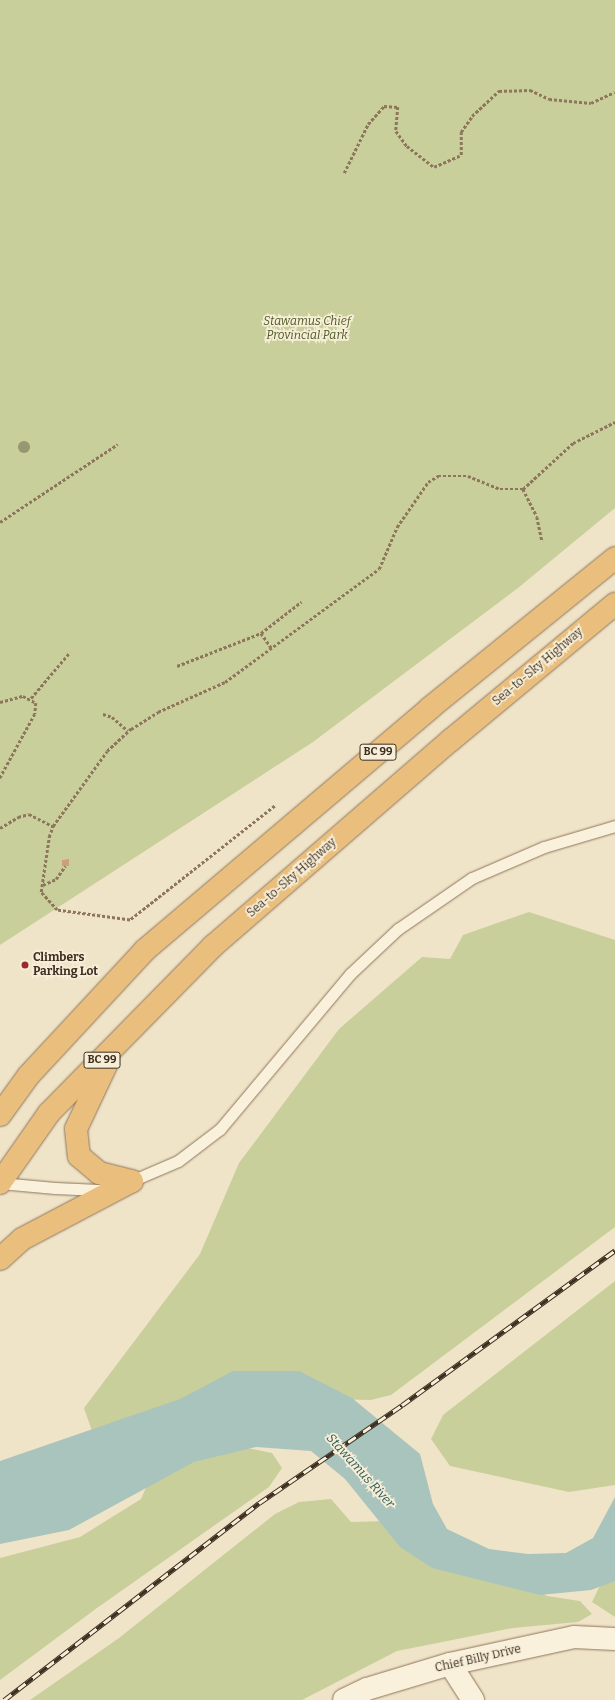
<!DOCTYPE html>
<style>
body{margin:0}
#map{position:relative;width:615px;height:1700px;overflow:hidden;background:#f0e4c8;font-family:Bitter,serif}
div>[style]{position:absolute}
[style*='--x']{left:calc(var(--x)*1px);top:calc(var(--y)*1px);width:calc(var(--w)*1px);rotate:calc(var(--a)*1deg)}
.green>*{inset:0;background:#c9cf9b}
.water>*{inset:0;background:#a9c4bc}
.building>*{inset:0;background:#cf9f7d}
.path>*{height:2.5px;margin-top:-1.25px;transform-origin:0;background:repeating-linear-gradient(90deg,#8d765c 0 3px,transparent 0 5px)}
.roads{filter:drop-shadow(0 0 1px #8d765c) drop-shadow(0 0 1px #8d765c)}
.service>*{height:11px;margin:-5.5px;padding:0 5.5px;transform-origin:5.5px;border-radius:5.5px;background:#faf1dc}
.minor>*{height:22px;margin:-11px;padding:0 11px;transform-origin:11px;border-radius:11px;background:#faf1dc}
.trunk>*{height:22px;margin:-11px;padding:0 11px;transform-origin:11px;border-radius:11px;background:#eabe7c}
.rail>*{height:4.5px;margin-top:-2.25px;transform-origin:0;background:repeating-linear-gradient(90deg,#f7eed8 0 9px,#3d2e20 0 18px);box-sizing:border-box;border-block:1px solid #3d2e20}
.trees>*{width:12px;height:12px;margin:-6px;border-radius:50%;background:#96986f}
.dots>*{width:11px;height:11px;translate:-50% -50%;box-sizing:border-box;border:2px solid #f7eed8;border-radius:50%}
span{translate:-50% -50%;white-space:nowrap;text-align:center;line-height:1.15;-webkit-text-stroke:3.5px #f7eed8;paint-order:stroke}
.shield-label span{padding:1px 3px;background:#f7eed8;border:1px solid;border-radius:3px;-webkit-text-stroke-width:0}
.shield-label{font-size:11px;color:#3d2e20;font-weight:700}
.park-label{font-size:12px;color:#4d5a26;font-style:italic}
.street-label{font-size:12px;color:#3d2e20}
.poi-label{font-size:12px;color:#3d2e20;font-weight:700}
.left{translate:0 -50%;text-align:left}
.water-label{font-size:13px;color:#2f5d5a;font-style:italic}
</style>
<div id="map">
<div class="green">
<i style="clip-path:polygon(0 0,615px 0,615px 508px,518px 588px,313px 742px,0 945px)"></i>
<i style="clip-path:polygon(529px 912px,615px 940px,615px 1227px,391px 1395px,371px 1400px,330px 1399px,93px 1434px,84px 1408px,200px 1254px,239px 1163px,339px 1029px,422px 957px,450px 959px,463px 935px)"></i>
<i style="clip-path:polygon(615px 1281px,615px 1485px,569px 1492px,450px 1466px,431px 1439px,443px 1415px)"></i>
<i style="clip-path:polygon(229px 1444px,272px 1453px,282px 1468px,269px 1487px,97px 1608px,0 1680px,0 1558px,80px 1537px,141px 1499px,156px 1465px)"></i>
<i style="clip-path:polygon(331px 1499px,351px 1522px,386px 1521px,520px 1579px,547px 1596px,580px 1601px,592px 1614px,578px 1622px,513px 1628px,397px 1651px,302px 1700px,30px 1700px,119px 1638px,275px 1514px,299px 1502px)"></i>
<i style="clip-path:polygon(615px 1566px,615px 1617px,592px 1602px,605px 1575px)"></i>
</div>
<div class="water">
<i style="clip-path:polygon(233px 1371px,299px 1371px,352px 1398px,420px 1454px,433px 1504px,447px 1529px,489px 1549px,528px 1554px,566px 1553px,593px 1538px,615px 1497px,615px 1581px,591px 1590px,540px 1595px,432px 1568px,400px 1547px,345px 1479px,311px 1451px,256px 1447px,194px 1462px,69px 1530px,0 1544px,0 1461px,180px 1399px)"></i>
</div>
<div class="building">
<i style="clip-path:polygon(69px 859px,69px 866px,62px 866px,62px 860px)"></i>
</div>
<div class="path">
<i style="--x:344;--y:173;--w:55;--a:-63.9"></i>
<i style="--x:368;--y:124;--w:24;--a:-48"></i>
<i style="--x:384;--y:106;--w:14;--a:4"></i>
<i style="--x:398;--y:107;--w:24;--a:95"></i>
<i style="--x:396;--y:131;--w:19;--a:54"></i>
<i style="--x:407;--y:146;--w:34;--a:38"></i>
<i style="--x:434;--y:167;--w:30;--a:-24"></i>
<i style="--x:461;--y:155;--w:23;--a:-90"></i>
<i style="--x:461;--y:132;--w:19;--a:-55"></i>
<i style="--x:472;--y:116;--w:37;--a:-43"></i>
<i style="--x:499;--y:91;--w:31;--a:-2"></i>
<i style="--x:530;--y:90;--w:21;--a:25"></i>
<i style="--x:549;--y:99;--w:42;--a:5.4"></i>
<i style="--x:591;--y:103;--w:26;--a:-25"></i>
<i style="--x:523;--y:489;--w:31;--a:63"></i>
<i style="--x:537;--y:517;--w:25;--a:78"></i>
<i style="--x:0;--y:522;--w:141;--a:-33.5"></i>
<i style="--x:261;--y:633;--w:19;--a:55"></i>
<i style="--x:177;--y:666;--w:90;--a:-21.4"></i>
<i style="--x:261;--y:633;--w:51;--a:-37.8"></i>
<i style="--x:31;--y:698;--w:60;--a:-49.7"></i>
<i style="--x:0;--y:702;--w:24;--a:-15"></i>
<i style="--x:23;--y:696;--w:15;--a:28"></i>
<i style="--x:36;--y:703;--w:11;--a:95"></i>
<i style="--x:35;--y:714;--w:73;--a:118.7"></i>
<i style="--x:103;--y:714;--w:9;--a:18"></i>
<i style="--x:112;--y:717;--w:21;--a:41"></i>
<i style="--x:275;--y:806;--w:184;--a:141.8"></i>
<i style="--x:130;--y:920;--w:74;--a:-172.2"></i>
<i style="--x:57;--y:910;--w:24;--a:-132"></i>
<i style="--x:41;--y:892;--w:56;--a:-81.7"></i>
<i style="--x:49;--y:837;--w:12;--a:-70"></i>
<i style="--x:53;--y:826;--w:92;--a:-54.2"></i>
<i style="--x:107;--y:751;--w:33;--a:-43"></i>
<i style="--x:131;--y:729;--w:32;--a:-32"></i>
<i style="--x:158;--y:712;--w:73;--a:-24.1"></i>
<i style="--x:225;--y:682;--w:191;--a:-36.3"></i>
<i style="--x:379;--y:569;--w:46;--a:-66.8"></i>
<i style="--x:397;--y:527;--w:55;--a:-55.4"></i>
<i style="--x:428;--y:482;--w:12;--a:-31"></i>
<i style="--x:438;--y:476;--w:30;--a:0"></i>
<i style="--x:468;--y:476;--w:35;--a:22"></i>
<i style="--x:500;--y:489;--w:23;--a:0"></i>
<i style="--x:523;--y:489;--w:68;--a:-42.6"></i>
<i style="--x:573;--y:443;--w:47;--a:-26.6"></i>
<i style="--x:0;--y:828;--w:21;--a:-31"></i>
<i style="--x:18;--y:817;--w:11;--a:-15"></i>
<i style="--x:29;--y:814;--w:27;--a:27"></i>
<i style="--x:43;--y:885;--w:14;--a:-25"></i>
<i style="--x:56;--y:879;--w:16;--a:-55"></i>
</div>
<div class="roads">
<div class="service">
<i style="--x:129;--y:1182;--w:53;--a:-23.2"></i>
<i style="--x:178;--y:1161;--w:53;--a:-37.3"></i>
<i style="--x:220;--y:1129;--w:202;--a:-50"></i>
<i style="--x:350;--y:974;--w:66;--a:-43.2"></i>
<i style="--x:398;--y:929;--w:90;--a:-34.6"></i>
<i style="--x:472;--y:878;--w:78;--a:-23.3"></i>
<i style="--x:544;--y:847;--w:74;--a:-16.5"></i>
<i style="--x:0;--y:1183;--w:55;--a:5.2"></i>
<i style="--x:55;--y:1188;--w:44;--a:2.6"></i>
<i style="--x:99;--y:1190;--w:8;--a:-14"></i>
</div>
<div class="minor">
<i style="--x:450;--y:1664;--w:43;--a:57.4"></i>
<i style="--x:344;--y:1700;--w:25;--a:-26"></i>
<i style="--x:367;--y:1689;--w:87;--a:-16.8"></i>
<i style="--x:450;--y:1664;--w:127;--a:-12.3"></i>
<i style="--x:574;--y:1637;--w:41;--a:2.8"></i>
</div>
<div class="trunk">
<i style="--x:107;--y:1063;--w:73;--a:115.2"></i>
<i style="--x:76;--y:1129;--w:27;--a:84"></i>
<i style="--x:79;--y:1156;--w:26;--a:40"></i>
<i style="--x:99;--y:1173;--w:34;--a:14"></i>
<i style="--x:0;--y:1115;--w:49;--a:-54.1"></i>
<i style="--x:29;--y:1075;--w:171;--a:-47.1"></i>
<i style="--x:145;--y:950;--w:374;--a:-40.3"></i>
<i style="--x:430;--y:708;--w:238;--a:-39"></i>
<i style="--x:0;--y:1183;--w:85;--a:-55"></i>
<i style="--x:49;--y:1113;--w:234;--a:-45.5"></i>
<i style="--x:213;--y:946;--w:315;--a:-40.9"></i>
<i style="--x:451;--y:740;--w:213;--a:-39.7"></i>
<i style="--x:0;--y:1259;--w:30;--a:-42"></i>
<i style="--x:22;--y:1239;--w:124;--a:-27.8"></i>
</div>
</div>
<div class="rail">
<i style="--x:4;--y:1700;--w:322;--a:-37.7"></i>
<i style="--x:259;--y:1503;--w:173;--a:-34.4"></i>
<i style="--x:402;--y:1405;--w:263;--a:-36"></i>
</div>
<div class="trees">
<i style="left:24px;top:447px"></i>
</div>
<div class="dots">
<i style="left:25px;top:965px;background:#9e2a2b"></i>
</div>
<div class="shield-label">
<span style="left:378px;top:752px">BC 99</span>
<span style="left:102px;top:1060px">BC 99</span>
</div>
<div class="park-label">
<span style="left:307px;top:329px">Stawamus Chief<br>Provincial Park</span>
</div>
<div class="street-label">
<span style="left:538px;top:667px;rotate:-40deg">Sea-to-Sky Highway</span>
<span style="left:292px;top:878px;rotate:-41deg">Sea-to-Sky Highway</span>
<span style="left:478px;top:1659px;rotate:-13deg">Chief Billy Drive</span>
</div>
<div class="poi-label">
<span class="left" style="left:33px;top:965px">Climbers<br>Parking Lot</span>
</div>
<div class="water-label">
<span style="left:360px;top:1471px;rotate:48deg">Stawamus River</span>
</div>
</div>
